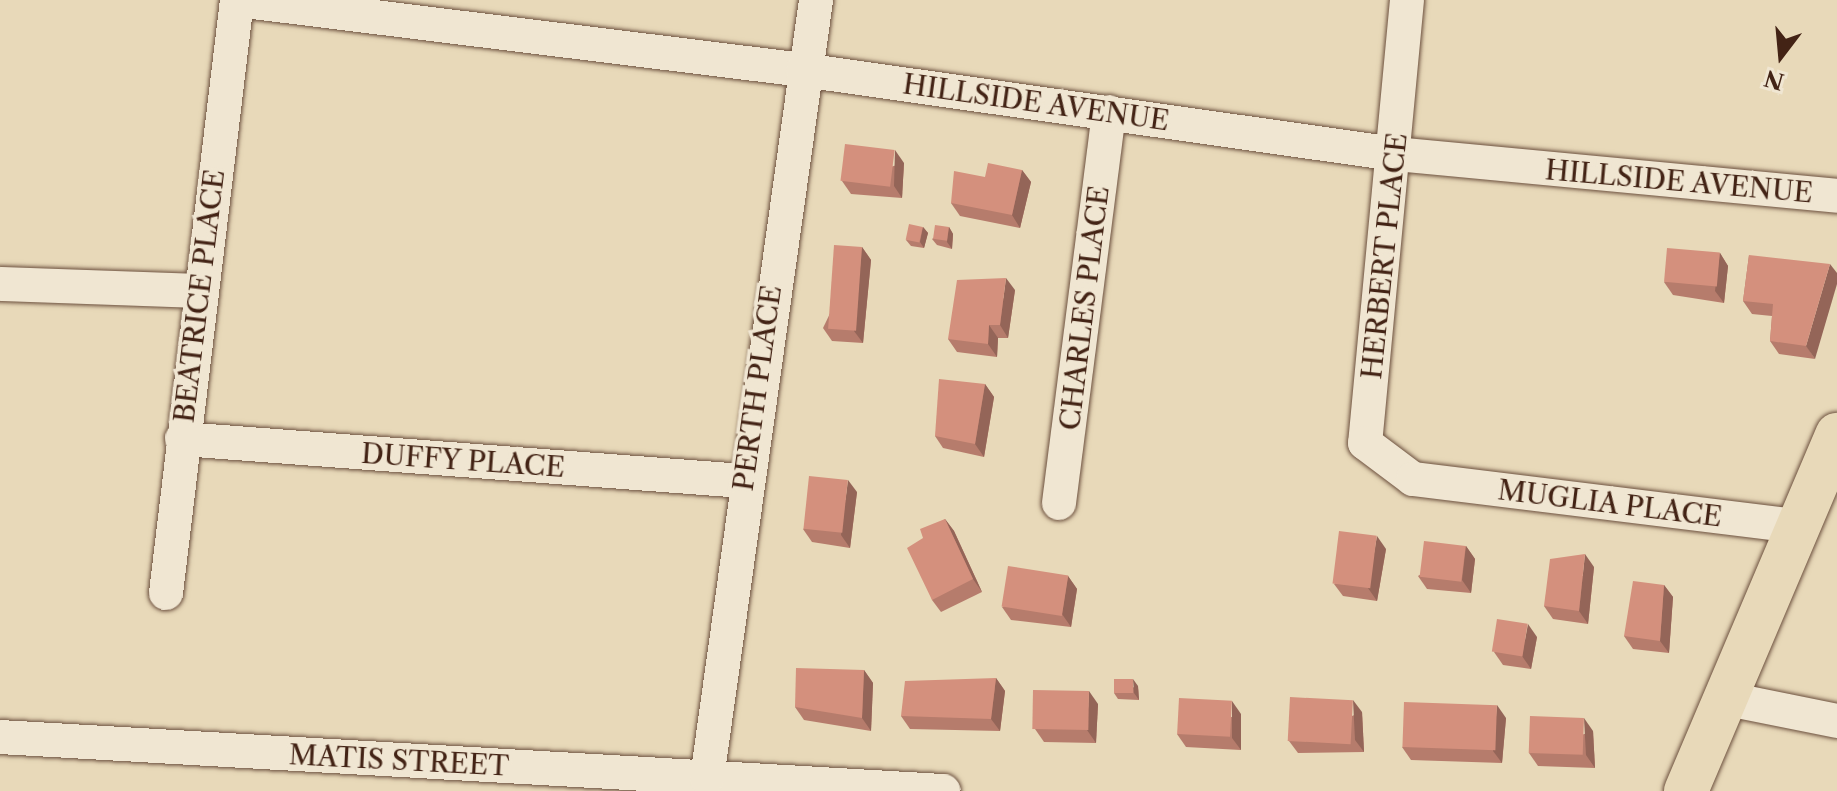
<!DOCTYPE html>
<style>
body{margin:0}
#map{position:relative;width:1837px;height:791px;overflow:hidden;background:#e8d9b9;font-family:"Libre Caslon Text",serif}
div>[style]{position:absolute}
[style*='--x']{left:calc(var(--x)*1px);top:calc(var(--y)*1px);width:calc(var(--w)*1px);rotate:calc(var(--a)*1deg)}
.roads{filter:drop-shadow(0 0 2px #6c503e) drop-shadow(0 0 2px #6c503e)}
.minor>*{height:34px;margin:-17px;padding:0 17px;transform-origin:17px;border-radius:17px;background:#f0e6d2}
.major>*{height:44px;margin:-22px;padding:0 22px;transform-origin:22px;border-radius:22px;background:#e8d9b9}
.wall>*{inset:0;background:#b67c6c}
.shaded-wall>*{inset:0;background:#946558}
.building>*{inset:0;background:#d4907d;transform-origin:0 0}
span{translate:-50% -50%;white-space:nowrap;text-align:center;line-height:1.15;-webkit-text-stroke:7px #f0e6d2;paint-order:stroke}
.street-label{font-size:28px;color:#432315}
.north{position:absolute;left:1741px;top:16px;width:80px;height:80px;-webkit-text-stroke:6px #f0e6d2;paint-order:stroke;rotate:196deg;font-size:22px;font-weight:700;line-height:32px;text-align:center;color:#432315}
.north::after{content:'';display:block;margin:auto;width:28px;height:36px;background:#432315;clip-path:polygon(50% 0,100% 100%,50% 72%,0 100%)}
</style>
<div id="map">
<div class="roads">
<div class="minor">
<i style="--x:237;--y:0;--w:570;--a:7.05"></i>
<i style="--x:803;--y:70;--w:598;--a:8.08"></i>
<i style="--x:1395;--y:154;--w:444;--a:5.4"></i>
<i style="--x:1407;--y:0;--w:445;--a:95.4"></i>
<i style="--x:1365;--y:443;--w:60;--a:36.9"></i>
<i style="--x:1413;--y:479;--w:388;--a:7"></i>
<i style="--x:0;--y:284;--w:197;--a:2"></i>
<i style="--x:182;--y:439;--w:563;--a:4.28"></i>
<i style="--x:1059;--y:503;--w:394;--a:-82.7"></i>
<i style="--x:166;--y:593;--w:597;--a:-83.17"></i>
<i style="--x:1723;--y:698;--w:116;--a:11.4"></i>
<i style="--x:0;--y:737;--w:945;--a:3.28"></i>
<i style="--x:707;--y:778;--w:786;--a:-82.02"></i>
</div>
<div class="major">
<i style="--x:1686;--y:791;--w:387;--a:-67"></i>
</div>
</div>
<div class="wall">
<i style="clip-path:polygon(904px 163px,902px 198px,851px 194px,842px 181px)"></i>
<i style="clip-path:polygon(1022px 170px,1031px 182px,1020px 228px,960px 216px,951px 203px,985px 177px)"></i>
<i style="clip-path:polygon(923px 227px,928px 233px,924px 248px,911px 246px,906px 240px)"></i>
<i style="clip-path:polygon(949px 227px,953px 234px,952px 249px,937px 245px,932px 239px)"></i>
<i style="clip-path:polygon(862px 247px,871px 260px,863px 343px,832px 341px,823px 328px)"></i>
<i style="clip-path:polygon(1720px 253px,1728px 266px,1724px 303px,1673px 295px,1664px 282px)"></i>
<i style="clip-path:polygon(1749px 255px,1815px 359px,1779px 354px,1770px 341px,1772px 316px,1752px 314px,1743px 301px)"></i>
<i style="clip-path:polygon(1015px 290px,1008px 338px,998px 338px,997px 357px,957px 352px,948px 339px)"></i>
<i style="clip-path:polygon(985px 384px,994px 397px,984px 457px,943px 448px,935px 436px)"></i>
<i style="clip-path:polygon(857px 492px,850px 548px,812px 542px,803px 529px)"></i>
<i style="clip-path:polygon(945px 519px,954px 531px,982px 592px,941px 612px,932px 600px,923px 538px)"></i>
<i style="clip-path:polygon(1466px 546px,1475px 559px,1471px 593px,1427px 589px,1418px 576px)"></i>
<i style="clip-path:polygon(1386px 549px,1377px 601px,1343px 596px,1334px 584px)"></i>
<i style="clip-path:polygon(1594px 567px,1588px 624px,1553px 619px,1544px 606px)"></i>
<i style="clip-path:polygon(1068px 576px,1077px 589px,1071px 627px,1011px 620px,1002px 607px)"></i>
<i style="clip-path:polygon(1664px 585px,1673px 597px,1669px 653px,1633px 649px,1624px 636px)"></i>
<i style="clip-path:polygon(1537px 637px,1531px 669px,1503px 665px,1494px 652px)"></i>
<i style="clip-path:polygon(864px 670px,873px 683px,871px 731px,804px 720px,795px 707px)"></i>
<i style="clip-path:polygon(996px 678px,1005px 691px,1000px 731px,910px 729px,901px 716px)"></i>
<i style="clip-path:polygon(1138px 686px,1139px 700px,1118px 699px,1114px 693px)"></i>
<i style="clip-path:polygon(1098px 704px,1096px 743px,1044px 742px,1035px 729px)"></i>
<i style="clip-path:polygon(1362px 712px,1364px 752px,1298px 753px,1289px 741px)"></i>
<i style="clip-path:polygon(1241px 714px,1241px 750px,1186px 747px,1177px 734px)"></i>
<i style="clip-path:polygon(1506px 718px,1502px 763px,1411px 760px,1402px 747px)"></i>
<i style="clip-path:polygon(1593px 731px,1595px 768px,1538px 766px,1529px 753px)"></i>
</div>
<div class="shaded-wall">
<i style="clip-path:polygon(895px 150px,904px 163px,902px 198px,894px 186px)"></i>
<i style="clip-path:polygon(1022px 170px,1031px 182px,1020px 228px,1012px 215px)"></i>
<i style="clip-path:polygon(923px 227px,928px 233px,924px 248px,920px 242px)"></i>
<i style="clip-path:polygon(949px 227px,953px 234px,952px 249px,947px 242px)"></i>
<i style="clip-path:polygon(862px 247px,871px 260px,863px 343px,854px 331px)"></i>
<i style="clip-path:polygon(1720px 253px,1728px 266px,1724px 303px,1715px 291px)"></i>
<i style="clip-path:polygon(1830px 264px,1837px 273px,1837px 284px,1815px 359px,1806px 346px)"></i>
<i style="clip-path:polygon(1006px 278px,1015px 290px,1008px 338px,1000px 325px)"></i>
<i style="clip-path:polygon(989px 325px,998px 338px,997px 357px,988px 344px)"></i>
<i style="clip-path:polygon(985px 384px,994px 397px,984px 457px,975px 444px)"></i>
<i style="clip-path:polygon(848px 480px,857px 492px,850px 548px,841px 535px)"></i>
<i style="clip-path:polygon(945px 519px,954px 531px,982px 592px,973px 579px)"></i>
<i style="clip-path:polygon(1377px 536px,1386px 549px,1377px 601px,1368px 588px)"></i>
<i style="clip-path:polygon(1466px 546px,1475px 559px,1471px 593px,1462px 580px)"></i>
<i style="clip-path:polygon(1585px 554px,1594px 567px,1588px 624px,1579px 611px)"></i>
<i style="clip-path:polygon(1068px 576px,1077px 589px,1071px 627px,1062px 614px)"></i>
<i style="clip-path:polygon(1664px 585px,1673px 597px,1669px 653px,1660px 641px)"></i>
<i style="clip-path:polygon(1528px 624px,1537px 637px,1531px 669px,1522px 656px)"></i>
<i style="clip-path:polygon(864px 670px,873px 683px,871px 731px,862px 718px)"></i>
<i style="clip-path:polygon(996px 678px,1005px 691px,1000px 731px,991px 719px)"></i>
<i style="clip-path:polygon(1133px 679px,1138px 686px,1139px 700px,1134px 693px)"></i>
<i style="clip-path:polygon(1089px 691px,1098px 704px,1096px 743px,1087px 730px)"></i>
<i style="clip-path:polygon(1353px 700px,1362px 712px,1364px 752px,1355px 740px)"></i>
<i style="clip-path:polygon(1232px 701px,1241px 714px,1241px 750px,1232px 738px)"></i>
<i style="clip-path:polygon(1497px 705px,1506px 718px,1502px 763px,1493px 751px)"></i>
<i style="clip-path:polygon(1584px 718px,1593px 731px,1595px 768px,1586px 755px)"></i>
</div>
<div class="building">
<i style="left:845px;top:144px;width:50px;height:37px;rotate:7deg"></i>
<i style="clip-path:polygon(988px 163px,1022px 170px,1012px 215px,951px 203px,954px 171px,985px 177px)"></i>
<i style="left:909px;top:224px;width:14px;height:16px;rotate:12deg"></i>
<i style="left:935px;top:225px;width:14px;height:14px;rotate:8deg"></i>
<i style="left:834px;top:245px;width:28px;height:84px;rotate:4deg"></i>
<i style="left:1667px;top:248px;width:53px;height:34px;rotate:5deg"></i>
<i style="clip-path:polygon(1749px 255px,1830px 264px,1806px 346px,1770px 341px,1773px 304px,1743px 301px)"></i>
<i style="clip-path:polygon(1006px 278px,1000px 325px,989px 325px,988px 344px,948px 339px,957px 280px)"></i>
<i style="clip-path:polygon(939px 379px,985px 384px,975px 444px,935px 436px)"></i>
<i style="left:809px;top:476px;width:39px;height:53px;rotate:6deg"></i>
<i style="clip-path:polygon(945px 519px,973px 579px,932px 600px,907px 548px,923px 538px,920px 529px)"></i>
<i style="left:1339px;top:531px;width:38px;height:53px;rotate:7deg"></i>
<i style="left:1424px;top:541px;width:42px;height:36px;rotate:7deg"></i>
<i style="clip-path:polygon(1585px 554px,1579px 611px,1544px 606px,1550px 559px)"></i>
<i style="left:1008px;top:566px;width:61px;height:41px;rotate:9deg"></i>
<i style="clip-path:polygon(1633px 581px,1664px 585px,1660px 641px,1624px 636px)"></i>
<i style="left:1497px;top:619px;width:31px;height:33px;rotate:9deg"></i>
<i style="clip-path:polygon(796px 668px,864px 670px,862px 718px,795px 707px)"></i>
<i style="clip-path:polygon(996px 678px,991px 719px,901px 716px,905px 681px)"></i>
<i style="left:1114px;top:679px;width:19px;height:14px"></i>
<i style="left:1033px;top:690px;width:56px;height:39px;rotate:1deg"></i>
<i style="left:1290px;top:697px;width:63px;height:44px;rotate:3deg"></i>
<i style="left:1179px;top:698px;width:53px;height:36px;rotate:3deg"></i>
<i style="left:1404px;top:702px;width:93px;height:45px;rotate:2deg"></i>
<i style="left:1530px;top:716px;width:54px;height:37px;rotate:2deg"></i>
</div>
<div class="street-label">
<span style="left:1036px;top:102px;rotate:8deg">HILLSIDE AVENUE</span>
<span style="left:1679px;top:181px;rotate:5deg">HILLSIDE AVENUE</span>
<span style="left:1384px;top:256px;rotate:-84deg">HERBERT PLACE</span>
<span style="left:199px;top:296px;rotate:-83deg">BEATRICE PLACE</span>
<span style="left:1084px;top:308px;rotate:-83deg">CHARLES PLACE</span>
<span style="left:757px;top:388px;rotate:-82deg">PERTH PLACE</span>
<span style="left:463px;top:460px;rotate:4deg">DUFFY PLACE</span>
<span style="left:1610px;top:503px;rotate:7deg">MUGLIA PLACE</span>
<span style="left:399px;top:760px;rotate:3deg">MATIS STREET</span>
</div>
<div class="north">N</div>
</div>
